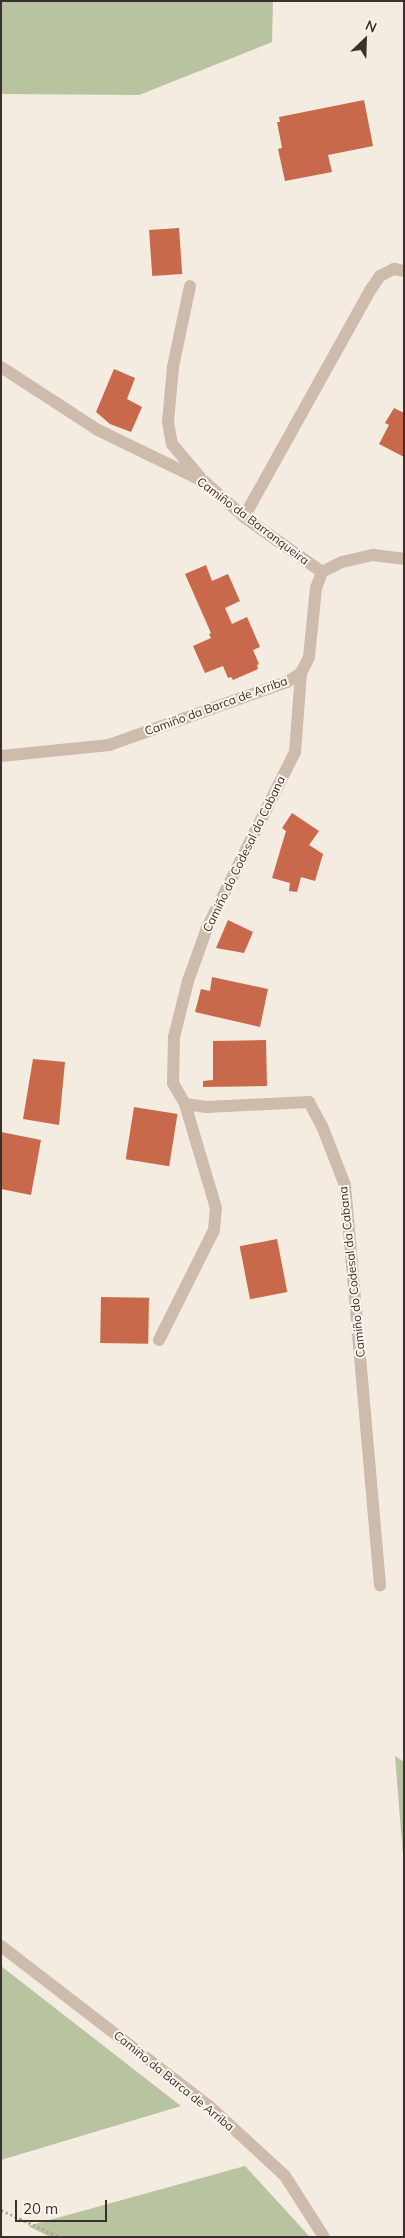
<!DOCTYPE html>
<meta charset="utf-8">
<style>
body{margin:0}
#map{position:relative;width:405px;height:2238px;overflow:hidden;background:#f4ebe1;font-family:Mulish,sans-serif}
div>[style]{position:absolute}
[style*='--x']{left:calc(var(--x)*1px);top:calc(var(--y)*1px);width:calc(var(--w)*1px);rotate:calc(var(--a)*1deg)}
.green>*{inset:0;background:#b8c4a0}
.building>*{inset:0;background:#c8694b;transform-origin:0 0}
.path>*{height:3px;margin-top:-1.5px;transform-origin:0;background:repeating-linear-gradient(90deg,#b9a596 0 2.5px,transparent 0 5px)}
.minor>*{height:12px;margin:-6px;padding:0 6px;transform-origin:6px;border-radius:6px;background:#cdbbac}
span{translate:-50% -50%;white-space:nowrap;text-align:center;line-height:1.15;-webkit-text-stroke:4px #fbf5ee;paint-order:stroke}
.street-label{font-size:12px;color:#3b302b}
.frame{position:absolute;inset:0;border:2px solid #3b302b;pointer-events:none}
.north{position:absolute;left:340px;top:15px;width:50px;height:50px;-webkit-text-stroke:4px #fbf5ee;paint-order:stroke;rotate:24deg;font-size:14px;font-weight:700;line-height:20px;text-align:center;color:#3b302b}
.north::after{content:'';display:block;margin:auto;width:18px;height:22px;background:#3b302b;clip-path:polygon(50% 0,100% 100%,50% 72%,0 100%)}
.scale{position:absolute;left:15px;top:2200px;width:92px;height:22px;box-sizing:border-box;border:2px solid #3b302b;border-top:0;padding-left:6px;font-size:15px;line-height:18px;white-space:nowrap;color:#3b302b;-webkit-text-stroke:4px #fbf5ee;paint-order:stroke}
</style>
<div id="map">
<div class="green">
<i style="clip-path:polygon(1px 1px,273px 1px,272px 42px,139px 95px,1px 94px)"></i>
<i style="clip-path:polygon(395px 1756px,404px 1762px,404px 1869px)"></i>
<i style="clip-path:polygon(1px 1966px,181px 2106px,1px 2160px)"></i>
<i style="clip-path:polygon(245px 2166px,310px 2237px,50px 2237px,28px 2226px)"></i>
</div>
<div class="building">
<i style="clip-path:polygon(364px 100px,373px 146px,328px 155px,332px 172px,285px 181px,278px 149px,282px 148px,277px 122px,280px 122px,279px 117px)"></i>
<i style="left:179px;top:228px;width:46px;height:30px;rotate:86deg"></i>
<i style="clip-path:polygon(114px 369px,135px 378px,127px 399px,142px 407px,131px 432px,110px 424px,96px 412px)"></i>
<i style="clip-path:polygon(394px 408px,404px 413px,404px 457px,379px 444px,389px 425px,385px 423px)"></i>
<i style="clip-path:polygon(206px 565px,212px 581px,228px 574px,240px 601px,225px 608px,232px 624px,247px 617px,260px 647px,253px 650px,259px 664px,257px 665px,258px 669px,233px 680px,231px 677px,228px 678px,223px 666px,205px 673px,193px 646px,211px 638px,209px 634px,211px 633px,185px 574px)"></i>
<i style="clip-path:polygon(292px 813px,319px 831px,309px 845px,323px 854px,315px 881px,301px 877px,297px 892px,289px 891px,290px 883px,272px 878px,286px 831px,282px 828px)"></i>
<i style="clip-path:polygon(228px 920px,253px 932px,244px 953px,216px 948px)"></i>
<i style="clip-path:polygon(212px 977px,268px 989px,260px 1027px,195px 1012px,201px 989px,210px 991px)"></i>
<i style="clip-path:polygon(266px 1040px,267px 1086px,203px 1087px,203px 1081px,213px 1080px,213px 1041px)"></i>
<i style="clip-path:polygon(33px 1059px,65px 1062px,59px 1125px,23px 1119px)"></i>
<i style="left:134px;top:1107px;width:44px;height:53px;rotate:9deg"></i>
<i style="clip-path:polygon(1px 1132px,41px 1140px,31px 1195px,1px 1189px)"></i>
<i style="left:277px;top:1239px;width:54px;height:38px;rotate:79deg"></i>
<i style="left:101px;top:1297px;width:48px;height:46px;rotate:1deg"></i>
</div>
<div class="path">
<i style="--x:1;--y:2210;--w:65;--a:24.6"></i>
</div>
<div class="minor">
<i style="--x:190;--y:286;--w:83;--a:101.9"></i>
<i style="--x:173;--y:367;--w:55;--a:95.2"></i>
<i style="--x:168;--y:422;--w:22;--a:80"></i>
<i style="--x:172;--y:444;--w:43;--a:49.7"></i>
<i style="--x:1;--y:367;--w:116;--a:33"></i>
<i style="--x:98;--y:430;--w:119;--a:25.9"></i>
<i style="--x:205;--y:482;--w:52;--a:41.9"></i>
<i style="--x:244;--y:517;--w:95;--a:35.2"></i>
<i style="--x:244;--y:517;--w:261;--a:-60.9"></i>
<i style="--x:371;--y:289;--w:16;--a:-55"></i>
<i style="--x:380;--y:276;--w:16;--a:-27"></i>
<i style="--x:394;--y:269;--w:10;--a:11"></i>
<i style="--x:301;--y:673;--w:79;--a:94.3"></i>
<i style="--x:295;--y:752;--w:197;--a:116.6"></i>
<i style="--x:207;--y:928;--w:56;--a:109.7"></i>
<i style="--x:188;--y:981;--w:58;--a:104"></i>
<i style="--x:174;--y:1037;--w:46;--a:91.2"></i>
<i style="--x:173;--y:1083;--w:24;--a:60"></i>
<i style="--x:185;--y:1104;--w:22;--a:8"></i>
<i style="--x:207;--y:1107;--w:102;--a:-2.8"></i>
<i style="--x:309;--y:1102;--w:27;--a:62"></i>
<i style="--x:322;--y:1126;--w:63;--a:68.7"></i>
<i style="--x:345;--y:1185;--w:402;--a:85"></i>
<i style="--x:1;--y:756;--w:109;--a:-5.8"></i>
<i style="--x:109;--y:745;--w:189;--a:-19.5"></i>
<i style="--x:287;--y:682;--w:17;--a:-33"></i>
<i style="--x:301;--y:673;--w:18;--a:-63"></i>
<i style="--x:309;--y:657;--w:69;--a:-84.2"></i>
<i style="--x:316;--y:588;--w:17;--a:-69"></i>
<i style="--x:322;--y:572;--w:22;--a:-27"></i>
<i style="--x:342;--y:562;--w:32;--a:-13"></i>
<i style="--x:373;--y:555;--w:31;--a:7"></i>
<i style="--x:159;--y:1340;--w:123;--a:-63.4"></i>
<i style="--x:214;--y:1230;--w:22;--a:-85"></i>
<i style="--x:216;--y:1208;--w:109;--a:-106.6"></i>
<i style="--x:1;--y:1946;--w:262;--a:37.6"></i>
<i style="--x:209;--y:2106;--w:103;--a:42.6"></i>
<i style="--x:285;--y:2176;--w:72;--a:57.4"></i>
</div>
<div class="street-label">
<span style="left:253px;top:521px;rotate:37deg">Camiño da Barranqueira</span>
<span style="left:216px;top:706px;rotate:-20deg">Camiño da Barca de Arriba</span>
<span style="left:244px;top:854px;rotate:-64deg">Camiño do Codesal da Cabana</span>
<span style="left:352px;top:1272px;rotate:-96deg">Camiño do Codesal da Cabana</span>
<span style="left:174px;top:2081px;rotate:39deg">Camiño da Barca de Arriba</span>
</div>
<div class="frame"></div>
<div class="north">N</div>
<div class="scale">20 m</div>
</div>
